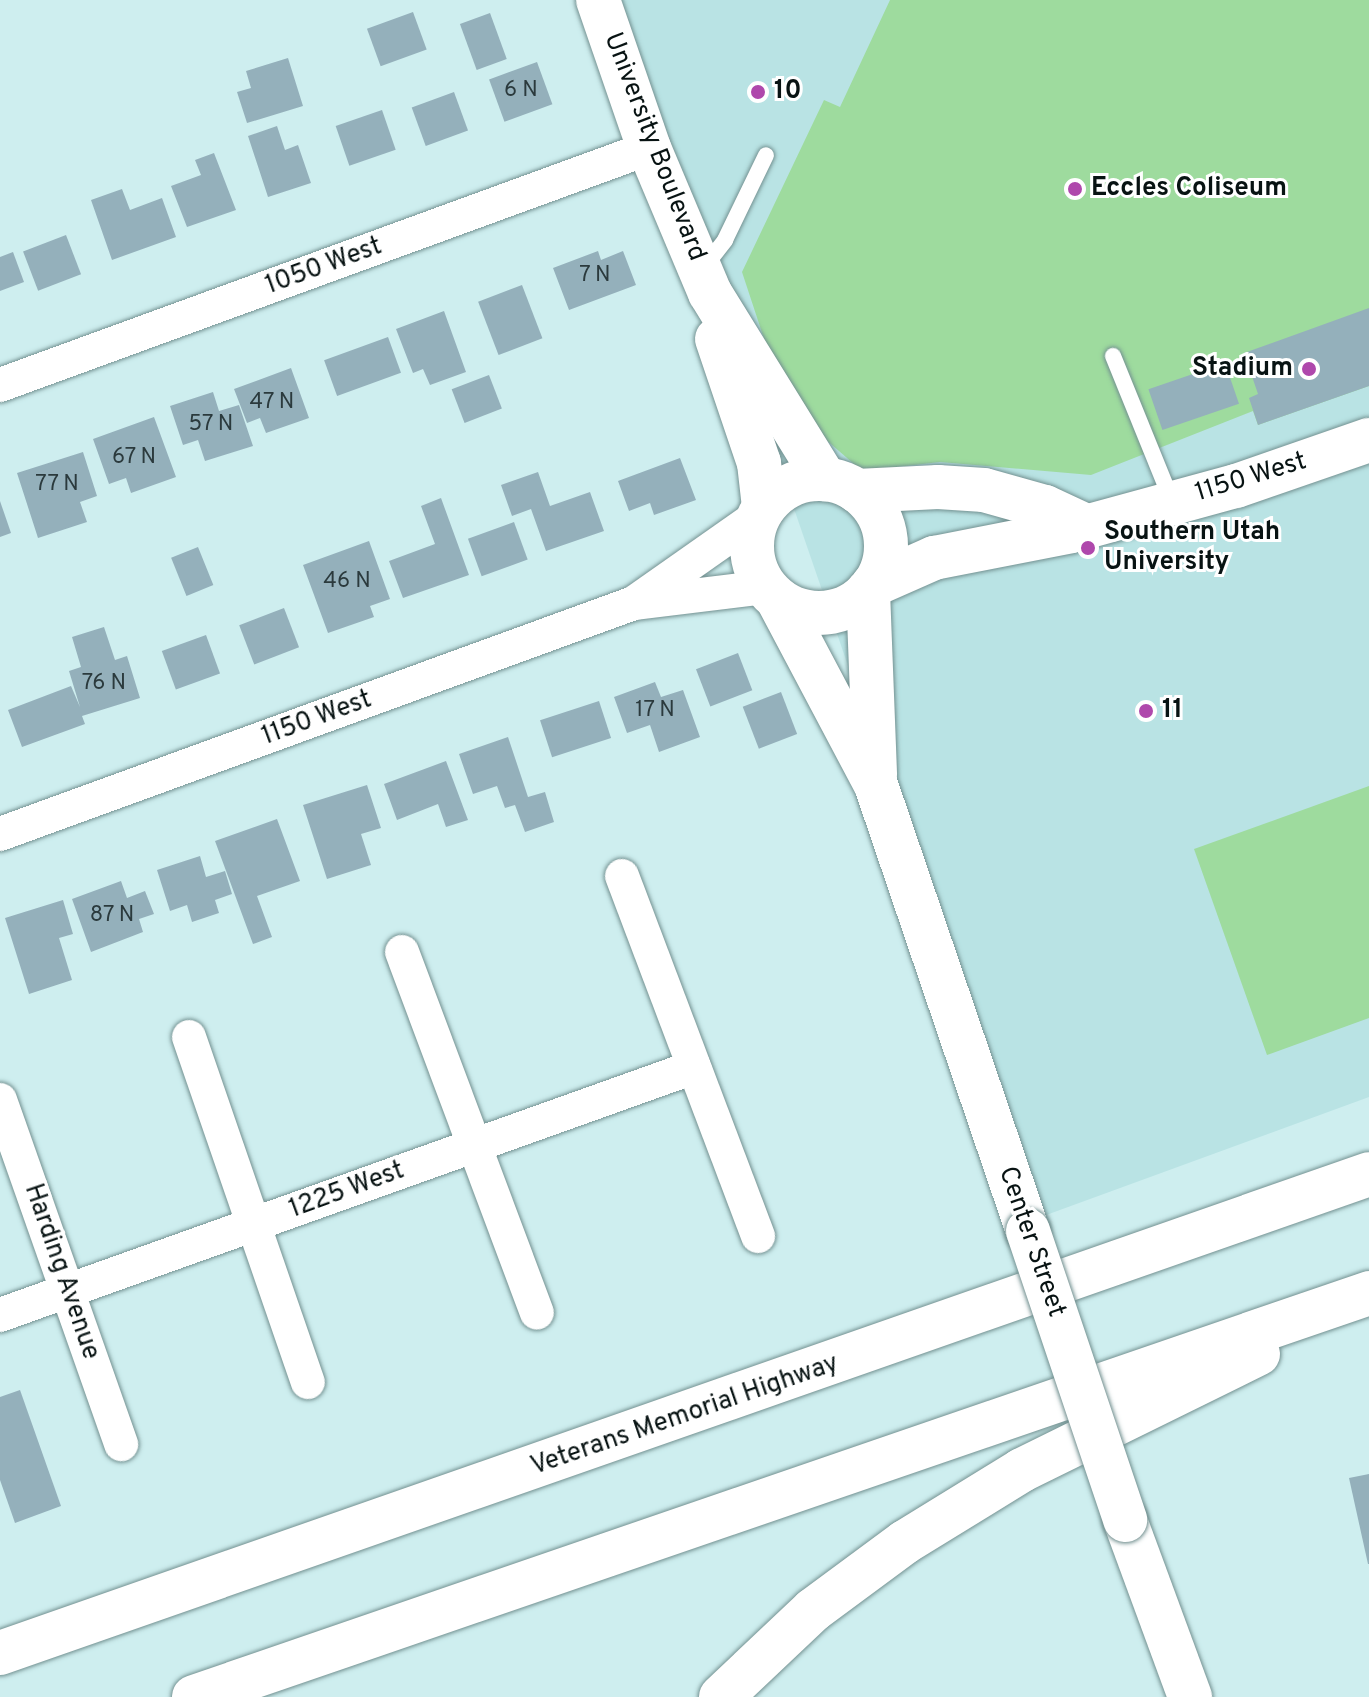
<!DOCTYPE html>
<style>
body{margin:0}
#map{position:relative;width:1369px;height:1697px;overflow:hidden;background:#ceeeef;font-family:Overpass,sans-serif}
div>[style]{position:absolute}
[style*='--x']{left:calc(var(--x)*1px);top:calc(var(--y)*1px);width:calc(var(--w)*1px);rotate:calc(var(--a)*1deg)}
.built>*{inset:0;background:#b9e3e4}
.green>*{inset:0;background:#9edb9e}
.building>*{inset:0;background:#94b0bb;transform-origin:0 0}
.roads{filter:drop-shadow(0 0 2px #739191) drop-shadow(0 0 2px #739191)}
.lane>*{height:16px;margin:-8px;padding:0 8px;transform-origin:8px;border-radius:8px;background:#fff}
.street>*{height:34px;margin:-17px;padding:0 17px;transform-origin:17px;border-radius:17px;background:#fff}
.secondary>*{height:44px;margin:-22px;padding:0 22px;transform-origin:22px;border-radius:22px;background:#fff}
.secondary>.ring{margin:-22px;padding:0;box-sizing:content-box;background:none;border:44px solid #fff;border-radius:50%}
.highway>*{height:44px;margin:-22px;padding:0 22px;transform-origin:22px;border-radius:22px;background:#fff}
.bridges{filter:drop-shadow(0 0 2px #739191) drop-shadow(0 0 2px #739191)}
.secondary-bridge>*{height:44px;margin:-22px;padding:0 22px;transform-origin:22px;border-radius:22px;background:#fff}
.dots>*{width:22px;height:22px;translate:-50% -50%;box-sizing:border-box;border:4px solid #fff;border-radius:50%}
span{translate:-50% -50%;white-space:nowrap;text-align:center;line-height:1.15;-webkit-text-stroke:6px #fff;paint-order:stroke}
.number-label{font-size:22px;color:#2b3a3d}
.number-label span{-webkit-text-stroke-width:0}
.poi-label{font-size:26px;color:#081313;font-weight:700}
.left{translate:0 -50%;text-align:left}
.right{translate:-100% -50%;text-align:right}
.street-label{font-size:26px;color:#081313}
</style>
<div id="map">
<div class="built">
<i style="clip-path:polygon(619px 0,1369px 0,1369px 1097px,1038px 1218px)"></i>
</div>
<div class="green">
<i style="clip-path:polygon(890px 0,1369px 0,1369px 386px,1258px 425px,1253px 411px,1091px 475px,940px 462px,862px 471px,824px 438px,775px 372px,742px 272px,824px 100px,840px 107px)"></i>
<i style="clip-path:polygon(1369px 786px,1369px 1018px,1267px 1055px,1194px 849px)"></i>
</div>
<div class="building">
<i style="left:413px;top:12px;width:40px;height:49px;rotate:70deg"></i>
<i style="left:490px;top:13px;width:49px;height:32px;rotate:70deg"></i>
<i style="clip-path:polygon(288px 58px,303px 106px,247px 123px,237px 92px,251px 88px,246px 71px)"></i>
<i style="left:537px;top:62px;width:45px;height:51px;rotate:70deg"></i>
<i style="left:454px;top:92px;width:41px;height:45px;rotate:70deg"></i>
<i style="left:382px;top:110px;width:42px;height:49px;rotate:71deg"></i>
<i style="clip-path:polygon(277px 126px,285px 150px,298px 145px,311px 183px,268px 197px,248px 136px)"></i>
<i style="clip-path:polygon(214px 153px,236px 210px,187px 227px,171px 186px,201px 175px,195px 160px)"></i>
<i style="clip-path:polygon(122px 189px,130px 210px,162px 198px,176px 237px,112px 260px,91px 200px)"></i>
<i style="left:66px;top:235px;width:42px;height:46px;rotate:69deg"></i>
<i style="clip-path:polygon(598px 251px,601px 260px,623px 251px,636px 285px,569px 310px,553px 268px)"></i>
<i style="clip-path:polygon(13px 252px,24px 282px,0 291px,0 257px)"></i>
<i style="left:522px;top:285px;width:57px;height:47px;rotate:69deg"></i>
<i style="clip-path:polygon(1369px 308px,1369px 386px,1258px 425px,1249px 398px,1258px 394px,1244px 353px)"></i>
<i style="clip-path:polygon(444px 311px,466px 372px,430px 385px,423px 369px,413px 373px,396px 329px)"></i>
<i style="left:388px;top:337px;width:38px;height:68px;rotate:70deg"></i>
<i style="left:1225px;top:363px;width:43px;height:81px;rotate:71deg"></i>
<i style="clip-path:polygon(291px 368px,309px 418px,266px 433px,260px 418px,247px 423px,234px 389px)"></i>
<i style="left:489px;top:375px;width:36px;height:40px;rotate:69deg"></i>
<i style="clip-path:polygon(213px 392px,219px 411px,239px 405px,253px 446px,205px 461px,198px 440px,183px 445px,170px 406px)"></i>
<i style="clip-path:polygon(154px 417px,176px 477px,131px 493px,126px 478px,109px 484px,93px 439px)"></i>
<i style="clip-path:polygon(83px 452px,97px 496px,80px 502px,87px 522px,38px 538px,17px 473px)"></i>
<i style="clip-path:polygon(680px 458px,696px 500px,654px 515px,650px 503px,629px 511px,618px 481px)"></i>
<i style="clip-path:polygon(538px 472px,550px 506px,590px 492px,604px 531px,546px 551px,531px 509px,512px 516px,501px 485px)"></i>
<i style="clip-path:polygon(441px 498px,469px 575px,403px 598px,389px 561px,435px 544px,421px 506px)"></i>
<i style="clip-path:polygon(0 501px,11px 533px,0 537px)"></i>
<i style="left:514px;top:522px;width:40px;height:49px;rotate:70deg"></i>
<i style="clip-path:polygon(369px 541px,390px 599px,370px 606px,374px 617px,328px 633px,303px 565px)"></i>
<i style="left:198px;top:547px;width:41px;height:29px;rotate:68deg"></i>
<i style="left:284px;top:608px;width:42px;height:48px;rotate:69deg"></i>
<i style="clip-path:polygon(104px 627px,115px 660px,127px 656px,140px 698px,82px 716px,85px 724px,22px 747px,8px 710px,71px 686px,80px 707px,69px 671px,81px 667px,72px 637px)"></i>
<i style="left:206px;top:635px;width:41px;height:47px;rotate:70deg"></i>
<i style="left:738px;top:653px;width:40px;height:45px;rotate:69deg"></i>
<i style="clip-path:polygon(655px 682px,661px 697px,683px 690px,700px 737px,659px 752px,650px 725px,627px 733px,614px 697px)"></i>
<i style="left:781px;top:692px;width:45px;height:41px;rotate:69deg"></i>
<i style="left:599px;top:701px;width:39px;height:62px;rotate:72deg"></i>
<i style="clip-path:polygon(508px 737px,528px 797px,545px 792px,554px 822px,525px 832px,515px 805px,505px 808px,497px 786px,473px 794px,459px 754px)"></i>
<i style="clip-path:polygon(446px 761px,468px 820px,446px 827px,438px 804px,397px 820px,384px 784px)"></i>
<i style="clip-path:polygon(367px 785px,381px 828px,361px 834px,371px 865px,327px 879px,303px 805px)"></i>
<i style="clip-path:polygon(277px 819px,300px 881px,257px 896px,272px 937px,253px 944px,215px 841px)"></i>
<i style="clip-path:polygon(200px 856px,206px 877px,225px 871px,232px 894px,215px 900px,219px 913px,192px 922px,187px 905px,170px 911px,157px 870px)"></i>
<i style="clip-path:polygon(121px 881px,127px 898px,145px 891px,154px 914px,139px 919px,143px 932px,91px 952px,72px 899px)"></i>
<i style="clip-path:polygon(63px 900px,73px 934px,59px 938px,72px 980px,29px 994px,5px 918px)"></i>
<i style="clip-path:polygon(20px 1390px,61px 1506px,15px 1523px,0 1480px,0 1397px)"></i>
<i style="clip-path:polygon(1369px 1474px,1369px 1564px,1368px 1564px,1349px 1478px)"></i>
</div>
<div class="roads">
<div class="lane">
<i style="--x:705;--y:266;--w:33;--a:-52"></i>
<i style="--x:725;--y:240;--w:94;--a:-64.2"></i>
<i style="--x:1113;--y:356;--w:157;--a:67.9"></i>
</div>
<div class="street">
<i style="--x:0;--y:385;--w:691;--a:-20.06"></i>
<i style="--x:634;--y:603;--w:153;--a:-35.1"></i>
<i style="--x:0;--y:834;--w:675;--a:-20.02"></i>
<i style="--x:634;--y:603;--w:133;--a:-6.9"></i>
<i style="--x:622;--y:876;--w:385;--a:69.3"></i>
<i style="--x:402;--y:952;--w:385;--a:69.5"></i>
<i style="--x:189;--y:1037;--w:365;--a:71"></i>
<i style="--x:0;--y:1100;--w:365;--a:70.6"></i>
<i style="--x:0;--y:1315;--w:737;--a:-19.66"></i>
</div>
<div class="secondary">
<i style="--x:598;--y:0;--w:157;--a:71"></i>
<i style="--x:649;--y:148;--w:157;--a:67.2"></i>
<i style="--x:710;--y:293;--w:219;--a:58.3"></i>
<i style="--x:717;--y:339;--w:131;--a:71.3"></i>
<i style="--x:759;--y:463;--w:44;--a:83.5"></i>
<i class="ring" style="left:752px;top:479px;width:90px;height:90px"></i>
<i style="--x:857;--y:491;--w:81;--a:-2.8"></i>
<i style="--x:938;--y:487;--w:46;--a:3.7"></i>
<i style="--x:984;--y:490;--w:63;--a:15.6"></i>
<i style="--x:1045;--y:507;--w:45;--a:24.9"></i>
<i style="--x:873;--y:585;--w:67;--a:-23.9"></i>
<i style="--x:934;--y:558;--w:140;--a:-11.1"></i>
<i style="--x:1071;--y:531;--w:171;--a:-15.3"></i>
<i style="--x:1236;--y:486;--w:141;--a:-19.1"></i>
<i style="--x:868;--y:591;--w:184;--a:87.8"></i>
<i style="--x:778;--y:600;--w:209;--a:62.1"></i>
<i style="--x:876;--y:785;--w:471;--a:71.2"></i>
<i style="--x:1125;--y:1520;--w:189;--a:69.8"></i>
</div>
<div class="highway">
<i style="--x:0;--y:1653;--w:1450;--a:-19.28"></i>
<i style="--x:194;--y:1697;--w:1243;--a:-18.97"></i>
<i style="--x:721;--y:1697;--w:127;--a:-43.4"></i>
<i style="--x:813;--y:1610;--w:114;--a:-36.5"></i>
<i style="--x:905;--y:1542;--w:137;--a:-31.6"></i>
<i style="--x:1022;--y:1470;--w:263;--a:-26.2"></i>
</div>
</div>
<div class="bridges">
<div class="secondary-bridge">
<i style="--x:1028;--y:1231;--w:305;--a:71.4"></i>
</div>
</div>
<div class="dots">
<i style="left:758px;top:92px;background:#af48ac"></i>
<i style="left:1075px;top:189px;background:#af48ac"></i>
<i style="left:1309px;top:369px;background:#af48ac"></i>
<i style="left:1088px;top:548px;background:#af48ac"></i>
<i style="left:1146px;top:711px;background:#af48ac"></i>
</div>
<div class="number-label">
<span style="left:521px;top:91px">6 N</span>
<span style="left:595px;top:276px">7 N</span>
<span style="left:272px;top:403px">47 N</span>
<span style="left:211px;top:425px">57 N</span>
<span style="left:134px;top:458px">67 N</span>
<span style="left:57px;top:485px">77 N</span>
<span style="left:347px;top:582px">46 N</span>
<span style="left:104px;top:684px">76 N</span>
<span style="left:655px;top:711px">17 N</span>
<span style="left:112px;top:916px">87 N</span>
</div>
<div class="poi-label">
<span class="left" style="left:774px;top:92px">10</span>
<span class="left" style="left:1091px;top:189px">Eccles Coliseum</span>
<span class="right" style="left:1293px;top:369px">Stadium</span>
<span class="left" style="left:1104px;top:548px">Southern Utah<br>University</span>
<span class="left" style="left:1162px;top:711px">11</span>
</div>
<div class="street-label">
<span style="left:654px;top:147px;rotate:69deg">University Boulevard</span>
<span style="left:324px;top:267px;rotate:-20deg">1050 West</span>
<span style="left:1251px;top:478px;rotate:-17deg">1150 West</span>
<span style="left:317px;top:719px;rotate:-20deg">1150 West</span>
<span style="left:347px;top:1191px;rotate:-20deg">1225 West</span>
<span style="left:1031px;top:1242px;rotate:71deg">Center Street</span>
<span style="left:61px;top:1272px;rotate:71deg">Harding Avenue</span>
<span style="left:685px;top:1416px;rotate:-19deg">Veterans Memorial Highway</span>
</div>
</div>
